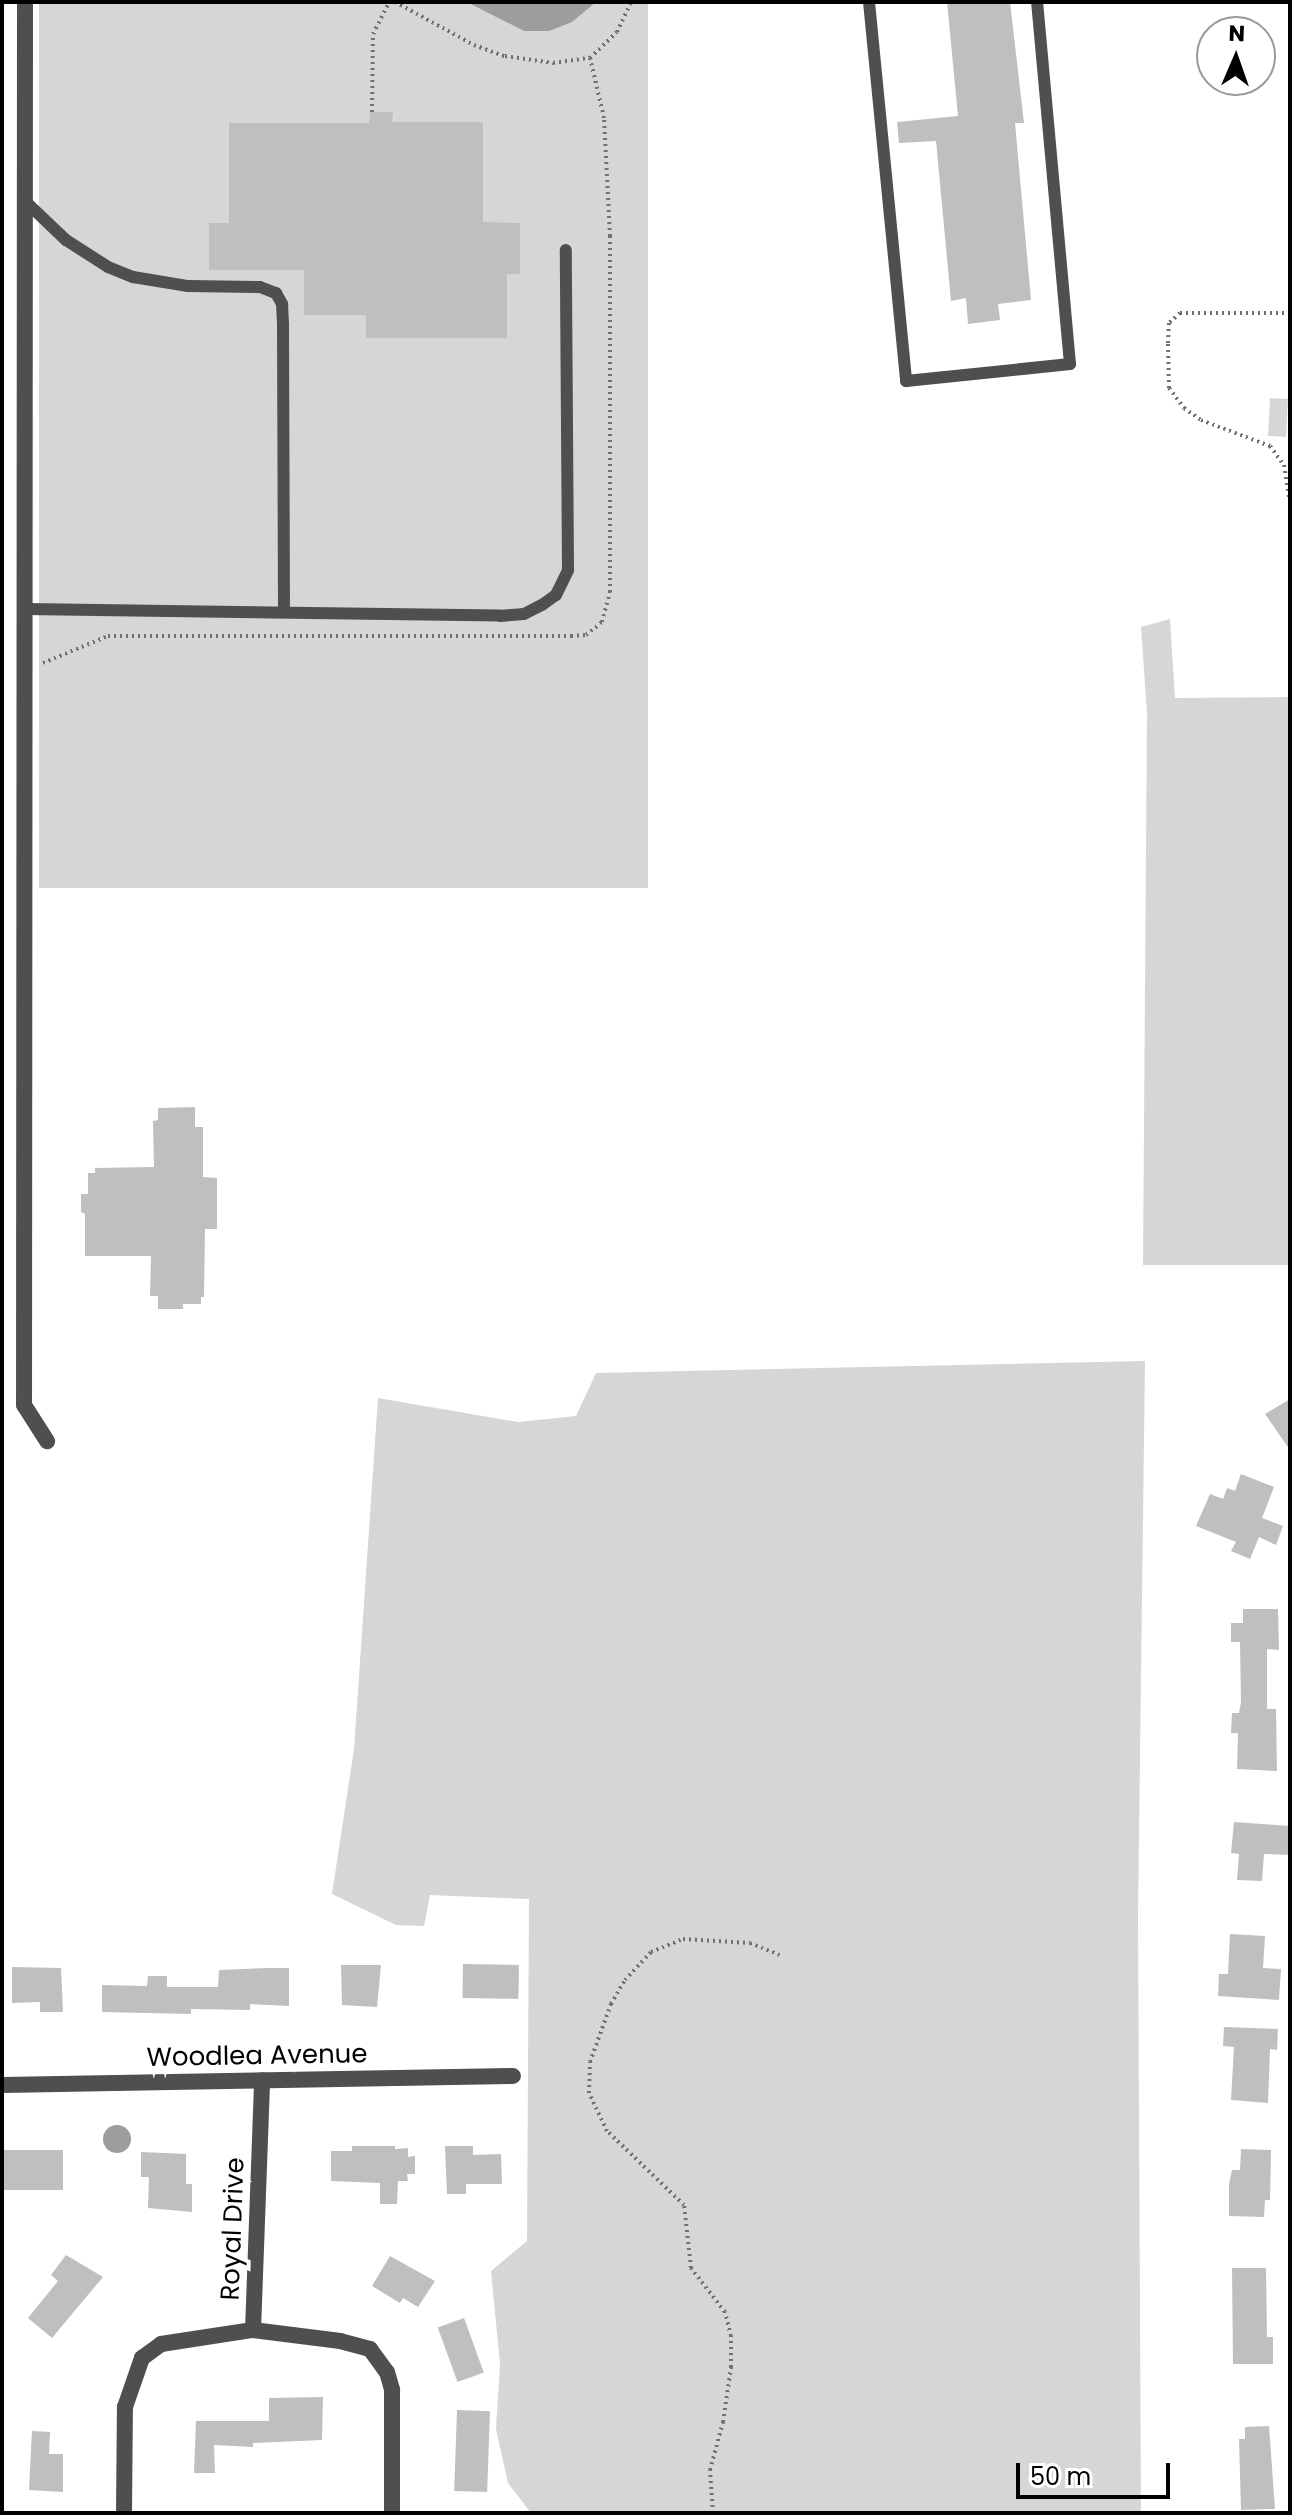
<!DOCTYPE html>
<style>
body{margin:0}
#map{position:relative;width:1292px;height:2515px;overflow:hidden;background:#fff;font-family:Poppins,sans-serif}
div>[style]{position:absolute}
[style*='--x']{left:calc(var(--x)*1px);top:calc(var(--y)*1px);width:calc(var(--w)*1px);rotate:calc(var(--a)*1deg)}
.green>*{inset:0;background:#d6d6d6;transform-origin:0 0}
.water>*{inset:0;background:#9d9d9d}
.round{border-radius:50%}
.building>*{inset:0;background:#bfbfbf;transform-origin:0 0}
.path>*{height:4px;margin-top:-2px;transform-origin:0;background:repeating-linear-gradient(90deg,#717171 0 2px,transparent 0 6px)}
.lane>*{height:12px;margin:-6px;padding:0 6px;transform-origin:6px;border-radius:6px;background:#4f4f4f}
.street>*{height:16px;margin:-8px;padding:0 8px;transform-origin:8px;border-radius:8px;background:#4f4f4f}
span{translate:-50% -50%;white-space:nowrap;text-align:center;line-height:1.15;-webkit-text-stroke:8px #fff;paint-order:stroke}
.street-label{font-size:26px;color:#000}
.frame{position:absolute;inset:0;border:4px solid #000;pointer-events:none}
.north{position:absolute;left:1196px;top:16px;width:80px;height:80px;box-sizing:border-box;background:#fff;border:2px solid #999;border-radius:50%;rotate:2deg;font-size:22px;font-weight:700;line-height:32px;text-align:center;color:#000}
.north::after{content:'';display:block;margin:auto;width:28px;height:36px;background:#000;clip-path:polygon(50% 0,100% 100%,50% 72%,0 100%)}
.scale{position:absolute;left:1016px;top:2463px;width:154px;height:36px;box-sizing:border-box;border:4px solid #000;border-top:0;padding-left:10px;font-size:24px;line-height:28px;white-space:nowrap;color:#000;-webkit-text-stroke:6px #fff;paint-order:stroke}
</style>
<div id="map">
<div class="green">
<i style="left:39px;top:2px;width:609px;height:886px"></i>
<i style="left:1270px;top:398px;width:18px;height:38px;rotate:3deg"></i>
<i style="clip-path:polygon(1170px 619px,1175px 698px,1290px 697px,1290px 1265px,1143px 1265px,1147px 713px,1141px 627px)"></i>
<i style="clip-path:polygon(1145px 1361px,1138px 1915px,1141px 2513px,531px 2513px,508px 2483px,496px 2429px,500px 2364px,491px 2271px,527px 2241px,529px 1899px,430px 1895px,424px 1926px,396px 1925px,332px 1894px,354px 1749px,378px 1398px,518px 1422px,576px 1416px,596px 1373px)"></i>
</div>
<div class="water">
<i style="clip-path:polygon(467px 2px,596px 2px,572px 22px,549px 31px,524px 31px)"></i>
<i class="round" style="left:103px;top:2125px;width:28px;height:28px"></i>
</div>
<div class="building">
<i style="clip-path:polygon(947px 2px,1010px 2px,1024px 123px,1015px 123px,1031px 300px,998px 304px,1000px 320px,968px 324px,966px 298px,951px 301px,936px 141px,899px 143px,897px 122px,958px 116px)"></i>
<i style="clip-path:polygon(370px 112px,393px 112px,392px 122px,483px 122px,483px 222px,520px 223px,520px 274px,507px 274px,507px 338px,366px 338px,366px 315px,304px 315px,304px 270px,209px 270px,209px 223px,229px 223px,229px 123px,369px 123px)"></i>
<i style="clip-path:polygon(195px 1107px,195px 1127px,203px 1127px,203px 1177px,217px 1178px,217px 1229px,205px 1229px,204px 1297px,201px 1297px,201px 1304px,183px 1304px,183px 1309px,158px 1309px,158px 1296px,150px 1296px,151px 1256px,85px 1256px,85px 1214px,81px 1212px,81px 1194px,88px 1194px,88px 1173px,95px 1173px,95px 1168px,154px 1167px,153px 1121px,158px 1120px,158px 1108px)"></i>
<i style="clip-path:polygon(1290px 1399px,1290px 1450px,1265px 1414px)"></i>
<i style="clip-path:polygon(1241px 1474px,1274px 1487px,1262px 1518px,1283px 1526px,1276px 1545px,1259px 1537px,1250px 1559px,1231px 1551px,1236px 1542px,1196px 1526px,1210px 1494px,1223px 1499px,1227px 1488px,1235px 1491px)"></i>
<i style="clip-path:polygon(1243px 1609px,1278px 1609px,1279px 1650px,1267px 1649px,1267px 1709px,1276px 1709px,1277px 1771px,1237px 1769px,1238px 1733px,1231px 1733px,1232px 1713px,1239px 1713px,1241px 1702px,1240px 1642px,1231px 1642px,1231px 1623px,1243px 1623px)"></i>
<i style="clip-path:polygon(1234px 1822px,1290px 1826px,1290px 1855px,1264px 1854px,1262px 1881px,1237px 1880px,1239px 1854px,1231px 1853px)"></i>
<i style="clip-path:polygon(1230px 1934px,1265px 1936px,1263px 1968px,1281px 1969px,1279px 2000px,1218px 1996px,1219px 1974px,1228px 1974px)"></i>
<i style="left:463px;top:1964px;width:56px;height:34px;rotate:1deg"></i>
<i style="clip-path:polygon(341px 1965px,381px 1965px,377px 2007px,342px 2005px)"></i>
<i style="clip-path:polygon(12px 1967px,61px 1968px,63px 2012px,40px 2012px,40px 2002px,12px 2003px)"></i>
<i style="clip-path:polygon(268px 1968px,289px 1968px,289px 2006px,250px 2004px,250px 2010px,191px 2009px,191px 2014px,102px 2012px,102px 1985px,147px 1986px,148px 1976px,167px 1976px,167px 1987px,218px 1987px,219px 1970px)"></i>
<i style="clip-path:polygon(1224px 2027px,1278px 2029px,1277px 2050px,1270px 2049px,1268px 2103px,1231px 2100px,1234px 2047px,1223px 2046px)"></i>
<i style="clip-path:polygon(352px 2146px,395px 2146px,395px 2149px,408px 2148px,408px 2157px,415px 2156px,415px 2174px,407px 2174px,408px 2181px,398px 2181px,397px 2204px,380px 2204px,380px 2183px,331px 2181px,331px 2151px,352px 2151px)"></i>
<i style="clip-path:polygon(445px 2146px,473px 2146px,473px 2155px,501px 2154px,502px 2184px,466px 2184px,466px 2194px,447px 2194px)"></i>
<i style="clip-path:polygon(1241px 2149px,1271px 2150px,1270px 2200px,1265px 2200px,1264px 2217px,1229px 2216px,1229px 2184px,1232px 2170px,1240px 2170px)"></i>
<i style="left:2px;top:2150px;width:61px;height:40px"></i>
<i style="clip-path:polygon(141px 2152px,186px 2154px,186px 2184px,192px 2184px,192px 2212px,148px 2208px,149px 2177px,141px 2177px)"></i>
<i style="clip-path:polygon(66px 2255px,103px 2277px,52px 2338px,28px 2318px,58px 2281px,51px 2275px)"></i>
<i style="clip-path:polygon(390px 2256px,435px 2281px,418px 2307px,403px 2298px,400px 2303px,372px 2286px)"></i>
<i style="clip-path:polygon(1232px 2268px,1266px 2268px,1267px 2337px,1273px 2337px,1273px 2364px,1233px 2364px)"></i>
<i style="left:464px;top:2318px;width:58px;height:28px;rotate:70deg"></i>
<i style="clip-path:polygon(323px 2397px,322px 2440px,253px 2443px,253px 2447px,214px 2445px,215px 2473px,194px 2473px,196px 2421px,269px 2421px,269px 2398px)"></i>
<i style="left:457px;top:2410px;width:33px;height:81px;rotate:2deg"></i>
<i style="clip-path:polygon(1269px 2426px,1275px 2509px,1241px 2510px,1239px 2439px,1245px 2439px,1245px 2427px)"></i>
<i style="clip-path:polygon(32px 2431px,50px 2432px,49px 2454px,63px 2454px,63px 2492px,29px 2490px)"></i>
</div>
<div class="path">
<i style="--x:395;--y:2;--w:90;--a:28.6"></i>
<i style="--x:474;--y:45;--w:33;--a:20"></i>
<i style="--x:505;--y:56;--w:49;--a:8.3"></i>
<i style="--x:553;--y:63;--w:37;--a:-8"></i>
<i style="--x:590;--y:58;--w:37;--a:-44"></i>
<i style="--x:617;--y:32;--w:33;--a:-65"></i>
<i style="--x:372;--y:112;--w:78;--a:-89.3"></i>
<i style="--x:373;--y:34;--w:36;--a:-63"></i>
<i style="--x:1290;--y:313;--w:110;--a:180"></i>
<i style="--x:1180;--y:313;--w:15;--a:138"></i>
<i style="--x:1169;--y:323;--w:21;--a:93"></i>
<i style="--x:1168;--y:344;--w:44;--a:88.7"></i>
<i style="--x:1169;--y:388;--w:25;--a:53"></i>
<i style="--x:1184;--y:408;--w:21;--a:35"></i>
<i style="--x:1201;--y:420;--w:74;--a:20.6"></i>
<i style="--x:1270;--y:446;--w:24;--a:54"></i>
<i style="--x:1284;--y:465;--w:36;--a:81"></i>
<i style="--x:43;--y:663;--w:70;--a:-22.6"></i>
<i style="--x:108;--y:636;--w:463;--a:0"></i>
<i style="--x:571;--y:636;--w:15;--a:-4"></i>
<i style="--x:586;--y:635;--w:21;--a:-39"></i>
<i style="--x:602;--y:622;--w:31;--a:-75"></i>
<i style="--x:610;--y:592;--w:356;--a:-90"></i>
<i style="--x:610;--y:236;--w:118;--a:-92.9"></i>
<i style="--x:604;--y:118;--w:62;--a:-103.1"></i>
<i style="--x:1290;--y:665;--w:10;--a:90"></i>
<i style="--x:713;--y:2513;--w:43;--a:-94"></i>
<i style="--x:710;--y:2470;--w:50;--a:-74.8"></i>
<i style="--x:723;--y:2422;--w:56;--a:-81.7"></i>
<i style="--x:731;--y:2367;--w:31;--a:-90"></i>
<i style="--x:731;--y:2336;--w:25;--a:-104"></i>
<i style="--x:725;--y:2312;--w:56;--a:-127.7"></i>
<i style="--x:691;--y:2268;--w:63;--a:-96.3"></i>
<i style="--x:684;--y:2205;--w:107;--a:-136.1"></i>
<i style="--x:607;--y:2131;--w:42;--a:-115.3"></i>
<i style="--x:589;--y:2093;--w:31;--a:-88"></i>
<i style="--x:590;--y:2062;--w:62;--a:-70.1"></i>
<i style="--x:611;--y:2004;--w:28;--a:-60"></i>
<i style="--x:625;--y:1980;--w:38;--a:-47"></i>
<i style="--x:651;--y:1952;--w:35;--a:-22"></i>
<i style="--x:683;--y:1939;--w:67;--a:3.4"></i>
<i style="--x:750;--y:1943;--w:32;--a:22"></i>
</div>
<div class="lane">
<i style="--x:869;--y:2;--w:381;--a:84.4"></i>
<i style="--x:906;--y:381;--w:165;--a:-5.9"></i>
<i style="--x:1070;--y:364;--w:364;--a:-95.2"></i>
<i style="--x:25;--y:201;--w:57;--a:43.6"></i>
<i style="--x:66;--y:240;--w:50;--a:32.7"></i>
<i style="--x:108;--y:267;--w:27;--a:22"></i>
<i style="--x:133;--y:277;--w:56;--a:9.3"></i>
<i style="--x:188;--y:286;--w:72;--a:0.8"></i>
<i style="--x:260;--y:287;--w:17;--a:21"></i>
<i style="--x:276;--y:293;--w:13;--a:61"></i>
<i style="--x:282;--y:304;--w:21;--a:87"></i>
<i style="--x:283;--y:325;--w:287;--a:89.8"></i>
<i style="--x:26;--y:609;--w:474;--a:0.8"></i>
<i style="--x:500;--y:616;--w:24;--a:-5"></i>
<i style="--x:524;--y:614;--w:20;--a:-27"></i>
<i style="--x:542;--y:605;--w:17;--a:-36"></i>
<i style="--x:556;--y:595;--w:28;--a:-64"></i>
<i style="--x:568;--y:570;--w:320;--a:-90.4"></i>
</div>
<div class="street">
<i style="--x:25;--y:2;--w:1403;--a:90.04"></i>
<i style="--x:24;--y:1405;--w:43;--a:57.4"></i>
<i style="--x:2;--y:2085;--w:511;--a:-1.01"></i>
<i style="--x:253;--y:2330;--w:250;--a:-87.9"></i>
<i style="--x:124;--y:2513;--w:106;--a:-89.5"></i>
<i style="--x:125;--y:2407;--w:52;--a:-70.9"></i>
<i style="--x:142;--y:2358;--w:24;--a:-36"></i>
<i style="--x:161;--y:2344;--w:93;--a:-8.7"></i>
<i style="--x:253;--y:2330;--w:88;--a:7.2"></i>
<i style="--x:340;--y:2341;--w:31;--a:15"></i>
<i style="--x:370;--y:2349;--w:29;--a:54"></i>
<i style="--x:387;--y:2372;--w:19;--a:74"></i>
<i style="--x:392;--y:2390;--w:123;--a:90"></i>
</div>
<div class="street-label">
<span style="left:257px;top:2056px;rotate:-1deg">Woodlea Avenue</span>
<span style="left:233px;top:2229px;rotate:-88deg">Royal Drive</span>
</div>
<div class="frame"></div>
<div class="north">N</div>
<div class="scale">50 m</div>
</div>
